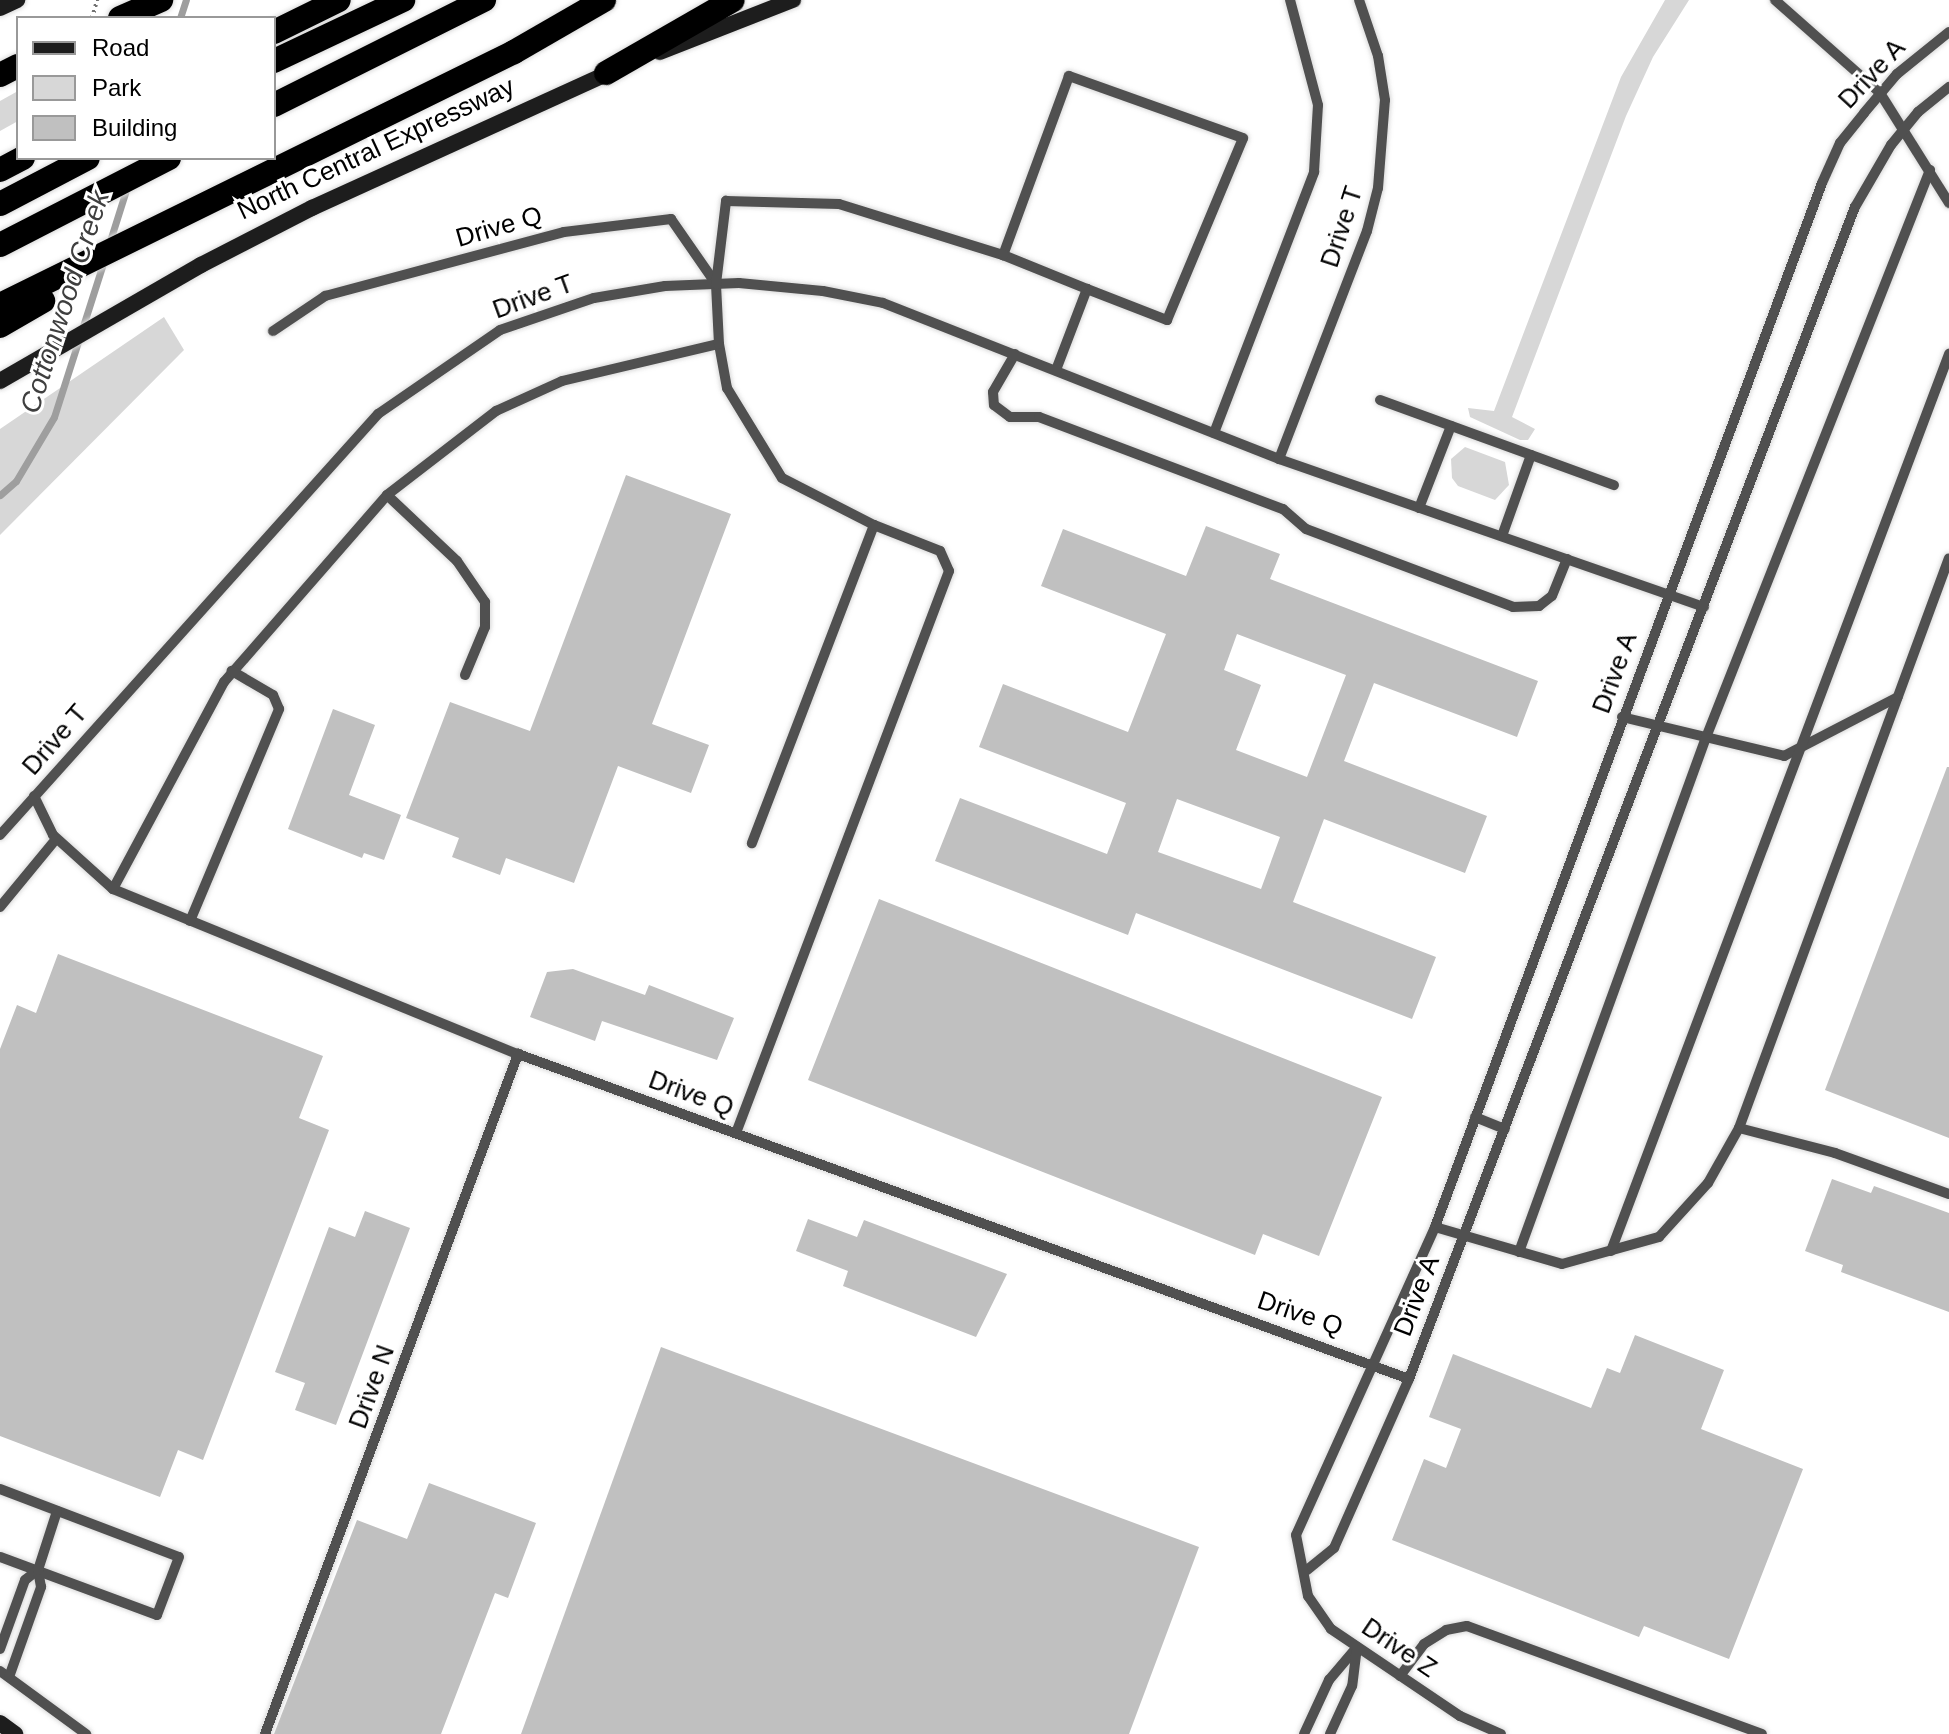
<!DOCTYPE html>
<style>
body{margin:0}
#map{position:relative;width:1949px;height:1734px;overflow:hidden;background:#fff;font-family:Arial,sans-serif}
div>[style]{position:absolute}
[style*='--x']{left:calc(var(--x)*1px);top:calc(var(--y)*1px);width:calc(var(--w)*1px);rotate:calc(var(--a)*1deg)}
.green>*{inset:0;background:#d7d7d7}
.stream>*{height:7px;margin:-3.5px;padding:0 3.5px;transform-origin:3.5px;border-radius:3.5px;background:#9e9e9e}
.building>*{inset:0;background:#c0c0c0}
.path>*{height:4px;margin-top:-2px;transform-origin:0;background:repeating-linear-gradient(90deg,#727272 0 2px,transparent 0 6px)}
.roads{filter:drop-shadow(0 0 2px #dbdbdb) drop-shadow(0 0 2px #dbdbdb)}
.lane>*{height:10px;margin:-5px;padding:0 5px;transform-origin:5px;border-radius:5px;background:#505050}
.secondary>*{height:16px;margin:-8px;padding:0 8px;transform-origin:8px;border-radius:8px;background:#1d1d1d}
.highway>*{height:24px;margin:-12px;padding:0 12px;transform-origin:12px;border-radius:12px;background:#000}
.bridges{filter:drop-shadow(0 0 2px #dbdbdb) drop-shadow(0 0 2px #dbdbdb)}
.highway-bridge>*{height:24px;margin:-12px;padding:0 12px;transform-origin:12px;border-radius:12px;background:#000}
span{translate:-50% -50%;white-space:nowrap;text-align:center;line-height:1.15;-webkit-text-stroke:6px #fff;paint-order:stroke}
.street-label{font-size:26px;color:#000}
.water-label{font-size:28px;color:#3f3f3f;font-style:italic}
.legend{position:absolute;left:16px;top:16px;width:260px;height:144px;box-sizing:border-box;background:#fff;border:2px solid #999;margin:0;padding:10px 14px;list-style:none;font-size:24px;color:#000}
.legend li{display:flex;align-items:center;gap:16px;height:40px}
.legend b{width:40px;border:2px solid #999}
</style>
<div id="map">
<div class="green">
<i style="clip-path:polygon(1665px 0,1689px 0,1653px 57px,1626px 116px,1512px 417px,1535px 429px,1528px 440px,1520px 440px,1470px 417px,1468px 408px,1494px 411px,1621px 77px)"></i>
<i style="clip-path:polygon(18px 91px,18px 121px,0 131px,0 101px)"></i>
<i style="clip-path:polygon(164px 317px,184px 350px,0 535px,0 429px)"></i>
<i style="clip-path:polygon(1465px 447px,1505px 462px,1509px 485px,1495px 500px,1458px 486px,1452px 478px,1451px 459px)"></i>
</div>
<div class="stream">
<i style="--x:180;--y:18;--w:19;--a:-72"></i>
<i style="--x:109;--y:244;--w:60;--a:-72.5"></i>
<i style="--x:0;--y:495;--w:21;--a:-41"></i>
<i style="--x:16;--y:481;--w:74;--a:-59.3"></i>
<i style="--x:54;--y:417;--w:162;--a:-72.3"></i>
</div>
<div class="building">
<i style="clip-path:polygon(626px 475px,731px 514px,652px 724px,709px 745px,691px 793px,618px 766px,574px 883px,506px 858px,500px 875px,452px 857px,459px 838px,406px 818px,450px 702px,530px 731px)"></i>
<i style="clip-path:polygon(evenodd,1206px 526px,1280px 554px,1270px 579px,1538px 681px,1517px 737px,1374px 683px,1344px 761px,1487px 816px,1465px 873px,1324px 819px,1293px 902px,1436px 957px,1412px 1019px,1136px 913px,1128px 935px,935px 861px,960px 798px,1107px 854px,1126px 803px,979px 747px,1003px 684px,1128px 732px,1166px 634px,1041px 586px,1063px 529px,1186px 576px,1206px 526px,1237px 634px,1346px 675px,1307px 777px,1236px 750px,1261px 685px,1224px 670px,1237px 634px,1206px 526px,1177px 799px,1280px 837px,1261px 889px,1158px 852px,1177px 799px)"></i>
<i style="clip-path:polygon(333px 709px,375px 725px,349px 795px,401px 815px,384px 860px,364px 853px,362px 858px,288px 829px)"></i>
<i style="clip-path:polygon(1947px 767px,1949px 767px,1949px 1138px,1825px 1090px)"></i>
<i style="clip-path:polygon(879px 899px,1382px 1097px,1319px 1256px,1263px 1234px,1255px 1255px,808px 1080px)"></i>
<i style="clip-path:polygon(58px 954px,323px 1056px,299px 1118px,329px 1130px,203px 1460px,178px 1450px,160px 1497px,0 1436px,0 1049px,17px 1005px,36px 1013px)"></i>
<i style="clip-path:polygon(573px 969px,645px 995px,649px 985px,734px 1018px,717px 1060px,602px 1021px,595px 1041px,530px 1017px,547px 972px)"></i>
<i style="clip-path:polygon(1832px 1179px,1871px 1193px,1874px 1186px,1949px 1213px,1949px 1312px,1841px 1272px,1843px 1265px,1805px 1251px)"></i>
<i style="clip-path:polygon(365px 1211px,410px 1228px,336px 1425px,295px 1410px,305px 1383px,275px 1372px,329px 1227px,355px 1237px)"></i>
<i style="clip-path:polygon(808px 1219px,857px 1237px,864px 1220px,1007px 1274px,976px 1337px,843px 1286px,848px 1271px,796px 1251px)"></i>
<i style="clip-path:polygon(1635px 1335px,1724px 1370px,1701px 1429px,1803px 1469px,1729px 1659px,1644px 1626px,1639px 1637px,1392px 1540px,1424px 1459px,1446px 1468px,1461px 1429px,1429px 1417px,1453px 1354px,1591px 1408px,1607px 1368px,1620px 1373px)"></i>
<i style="clip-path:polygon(661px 1347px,1199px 1547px,1129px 1734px,521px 1734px)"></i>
<i style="clip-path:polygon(429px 1483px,536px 1523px,508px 1598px,495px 1593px,441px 1734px,274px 1734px,357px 1520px,407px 1539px)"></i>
</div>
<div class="path">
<i style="--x:92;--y:18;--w:19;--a:-74"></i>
</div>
<div class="roads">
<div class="lane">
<i style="--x:1775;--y:0;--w:140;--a:41.5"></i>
<i style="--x:1880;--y:93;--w:130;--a:57.9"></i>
<i style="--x:273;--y:331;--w:63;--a:-33.9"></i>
<i style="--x:325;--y:296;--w:247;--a:-15"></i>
<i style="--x:564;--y:232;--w:108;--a:-6.9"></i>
<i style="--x:671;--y:219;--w:79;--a:55.3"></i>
<i style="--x:719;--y:344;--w:45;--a:79.7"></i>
<i style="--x:727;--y:388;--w:105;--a:58.6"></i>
<i style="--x:782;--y:478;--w:103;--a:27.1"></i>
<i style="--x:874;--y:525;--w:341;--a:111"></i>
<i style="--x:1015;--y:354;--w:44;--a:120.1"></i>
<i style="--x:993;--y:392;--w:13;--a:86"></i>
<i style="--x:994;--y:405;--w:20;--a:37"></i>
<i style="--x:1010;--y:417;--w:29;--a:0"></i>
<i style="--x:1039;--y:417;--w:261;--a:20.7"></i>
<i style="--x:1283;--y:509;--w:30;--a:41"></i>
<i style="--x:1306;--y:529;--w:221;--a:20.6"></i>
<i style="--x:1513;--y:607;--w:26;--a:-2"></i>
<i style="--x:1539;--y:606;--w:16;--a:-38"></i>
<i style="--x:1552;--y:596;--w:40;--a:-68"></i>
<i style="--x:1056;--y:370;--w:87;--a:-69.1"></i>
<i style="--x:1087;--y:289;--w:86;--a:21.2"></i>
<i style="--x:1167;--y:320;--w:197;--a:-67.3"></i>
<i style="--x:1243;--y:138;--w:185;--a:-160.4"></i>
<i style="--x:1069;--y:76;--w:191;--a:110.2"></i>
<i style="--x:1003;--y:255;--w:91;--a:22"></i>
<i style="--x:1380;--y:400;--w:249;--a:20"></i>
<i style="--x:1214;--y:433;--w:280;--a:-69"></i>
<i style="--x:1314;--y:172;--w:67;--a:-86.6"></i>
<i style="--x:1318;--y:105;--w:109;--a:-104.9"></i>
<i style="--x:1279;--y:459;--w:244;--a:-68.9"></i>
<i style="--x:1367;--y:231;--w:44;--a:-75.7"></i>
<i style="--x:1378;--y:188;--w:88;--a:-85.5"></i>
<i style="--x:1385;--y:100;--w:45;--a:-99"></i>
<i style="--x:1378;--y:56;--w:59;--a:-108.7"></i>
<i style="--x:387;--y:495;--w:96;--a:43.3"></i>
<i style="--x:457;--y:561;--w:50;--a:55.7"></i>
<i style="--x:485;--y:602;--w:25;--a:90"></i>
<i style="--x:485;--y:627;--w:52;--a:112.6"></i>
<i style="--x:1419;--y:508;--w:88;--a:-68.7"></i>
<i style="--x:1502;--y:536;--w:86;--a:-70.3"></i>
<i style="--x:1622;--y:717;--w:167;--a:13.5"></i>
<i style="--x:1784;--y:756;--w:128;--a:-27.4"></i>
<i style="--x:34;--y:796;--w:43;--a:64"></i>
<i style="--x:53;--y:835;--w:81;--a:42"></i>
<i style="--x:113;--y:889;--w:437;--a:22.2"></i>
<i style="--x:518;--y:1054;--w:948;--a:20.04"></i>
<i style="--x:0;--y:835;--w:566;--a:-48.08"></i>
<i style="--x:378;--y:414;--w:148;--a:-34.5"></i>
<i style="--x:500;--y:330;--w:99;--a:-18.8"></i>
<i style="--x:594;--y:298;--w:72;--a:-9.6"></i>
<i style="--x:665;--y:286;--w:74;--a:-2.3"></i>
<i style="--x:739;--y:283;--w:84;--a:5.4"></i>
<i style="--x:823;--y:291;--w:61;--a:11.3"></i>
<i style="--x:883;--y:303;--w:426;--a:21.5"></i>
<i style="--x:1279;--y:459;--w:450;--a:19.2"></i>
<i style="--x:113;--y:889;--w:235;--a:-61.8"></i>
<i style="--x:224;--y:682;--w:248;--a:-48.9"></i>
<i style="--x:387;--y:495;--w:138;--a:-37.6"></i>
<i style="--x:496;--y:411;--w:72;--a:-24.4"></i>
<i style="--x:562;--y:381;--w:161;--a:-13.3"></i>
<i style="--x:719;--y:344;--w:60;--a:-92.9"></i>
<i style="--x:716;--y:284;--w:84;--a:-83.1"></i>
<i style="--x:726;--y:201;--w:113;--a:1.5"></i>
<i style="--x:839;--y:204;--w:172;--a:17.3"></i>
<i style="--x:0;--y:907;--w:88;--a:-50.5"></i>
<i style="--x:190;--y:921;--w:230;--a:-67.2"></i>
<i style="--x:279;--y:709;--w:15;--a:-113"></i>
<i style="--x:273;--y:695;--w:48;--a:-149.7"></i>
<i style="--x:1475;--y:1117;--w:32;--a:22"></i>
<i style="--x:1739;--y:1128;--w:99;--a:14.6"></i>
<i style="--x:1835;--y:1153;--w:121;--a:19.8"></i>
<i style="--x:736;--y:1133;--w:601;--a:-69.24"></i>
<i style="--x:949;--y:571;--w:22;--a:-114"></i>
<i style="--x:940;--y:551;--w:71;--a:-158.5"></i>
<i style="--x:1435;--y:1227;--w:132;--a:16.2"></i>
<i style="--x:1562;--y:1264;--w:101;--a:-15.6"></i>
<i style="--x:1659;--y:1237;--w:73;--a:-47.8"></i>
<i style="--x:1708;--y:1183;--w:63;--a:-60.6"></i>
<i style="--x:1739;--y:1128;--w:607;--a:-69.78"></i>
<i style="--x:1611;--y:1251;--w:959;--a:-69.35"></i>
<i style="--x:1519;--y:1252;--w:545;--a:-70.03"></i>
<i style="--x:1705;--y:740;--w:613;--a:-68.46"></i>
<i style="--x:0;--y:1489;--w:191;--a:20.8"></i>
<i style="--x:179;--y:1557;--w:62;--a:110.8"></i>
<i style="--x:157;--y:1615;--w:167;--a:-159.7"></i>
<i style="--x:1307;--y:1570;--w:35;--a:-39"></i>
<i style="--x:1334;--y:1548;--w:185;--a:-66.1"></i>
<i style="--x:1409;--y:1379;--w:1254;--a:-69.17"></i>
<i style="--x:1855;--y:207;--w:72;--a:-59.9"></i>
<i style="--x:1891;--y:145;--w:43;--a:-50.7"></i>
<i style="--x:1918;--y:112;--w:40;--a:-39"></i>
<i style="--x:0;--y:1649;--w:73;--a:-70.1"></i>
<i style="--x:25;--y:1580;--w:16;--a:-38"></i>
<i style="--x:0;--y:1671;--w:107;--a:36.2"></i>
<i style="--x:1400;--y:1676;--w:40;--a:-53"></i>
<i style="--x:1424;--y:1644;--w:26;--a:-32"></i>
<i style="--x:1446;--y:1630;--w:21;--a:-11"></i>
<i style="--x:1467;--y:1626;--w:314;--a:20.1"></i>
<i style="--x:9;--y:1677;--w:96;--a:-70.4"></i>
<i style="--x:41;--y:1587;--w:17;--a:-100"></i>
<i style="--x:38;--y:1570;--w:62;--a:-72.1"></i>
<i style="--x:265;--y:1734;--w:726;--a:-69.59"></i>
<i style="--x:1304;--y:1734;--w:60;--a:-65.2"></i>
<i style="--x:1329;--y:1680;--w:43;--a:-49.7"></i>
<i style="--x:1357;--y:1647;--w:39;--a:97"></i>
<i style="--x:1352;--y:1686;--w:53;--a:114.6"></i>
<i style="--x:1501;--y:1734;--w:45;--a:-156.3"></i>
<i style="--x:1460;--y:1716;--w:156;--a:-146"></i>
<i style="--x:1331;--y:1629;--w:40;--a:-124.9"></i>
<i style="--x:1308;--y:1596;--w:62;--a:-101.1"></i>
<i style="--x:1296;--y:1535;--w:338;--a:-65.7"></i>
<i style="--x:1435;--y:1227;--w:1113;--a:-69.66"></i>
<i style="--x:1822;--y:183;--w:44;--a:-65.8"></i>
<i style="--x:1840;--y:143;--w:38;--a:-51"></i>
<i style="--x:1864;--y:113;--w:51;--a:-49.8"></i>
<i style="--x:1897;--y:74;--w:67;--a:-38.9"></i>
</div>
<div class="secondary">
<i style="--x:0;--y:8;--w:19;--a:-25"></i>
<i style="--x:660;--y:52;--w:143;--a:-21.4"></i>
<i style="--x:0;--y:381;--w:232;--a:-30"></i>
<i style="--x:201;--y:265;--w:125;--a:-27.2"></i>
<i style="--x:312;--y:208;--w:331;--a:-24.5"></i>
<i style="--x:0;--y:1723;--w:19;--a:36"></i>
</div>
<div class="highway">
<i style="--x:120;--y:18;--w:45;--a:-23.7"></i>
<i style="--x:274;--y:32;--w:72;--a:-26.2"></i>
<i style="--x:274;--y:61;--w:143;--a:-25.3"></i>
<i style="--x:606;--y:73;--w:146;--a:-29.9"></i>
<i style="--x:0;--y:75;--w:20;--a:-27"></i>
<i style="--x:274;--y:105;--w:235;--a:-26.6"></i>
<i style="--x:0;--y:170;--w:26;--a:-28"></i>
<i style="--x:0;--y:305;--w:573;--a:-26.21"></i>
<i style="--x:514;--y:52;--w:104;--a:-30"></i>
<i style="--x:0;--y:326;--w:50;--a:-30.2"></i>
</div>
</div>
<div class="bridges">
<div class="highway-bridge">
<i style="--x:0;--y:204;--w:99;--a:-27.6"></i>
<i style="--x:0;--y:245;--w:190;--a:-27.2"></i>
</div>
</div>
<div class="street-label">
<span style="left:1872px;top:74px;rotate:-47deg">Drive A</span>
<span style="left:376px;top:149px;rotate:-25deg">North Central Expressway</span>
<span style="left:499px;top:227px;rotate:-16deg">Drive Q</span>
<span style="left:1342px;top:227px;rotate:-72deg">Drive T</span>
<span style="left:533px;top:297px;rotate:-20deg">Drive T</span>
<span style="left:1615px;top:673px;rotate:-70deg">Drive A</span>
<span style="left:55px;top:740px;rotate:-49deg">Drive T</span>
<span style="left:691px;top:1094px;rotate:20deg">Drive Q</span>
<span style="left:1417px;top:1296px;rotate:-69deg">Drive A</span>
<span style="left:1300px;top:1314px;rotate:19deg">Drive Q</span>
<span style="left:372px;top:1387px;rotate:-70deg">Drive N</span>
<span style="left:1399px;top:1648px;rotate:34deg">Drive Z</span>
</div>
<div class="water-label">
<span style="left:65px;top:302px;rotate:-72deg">Cottonwood Creek</span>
</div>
<ul class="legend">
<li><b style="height:10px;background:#1d1d1d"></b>Road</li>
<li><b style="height:22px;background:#d7d7d7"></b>Park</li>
<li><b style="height:22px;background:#c0c0c0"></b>Building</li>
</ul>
</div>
